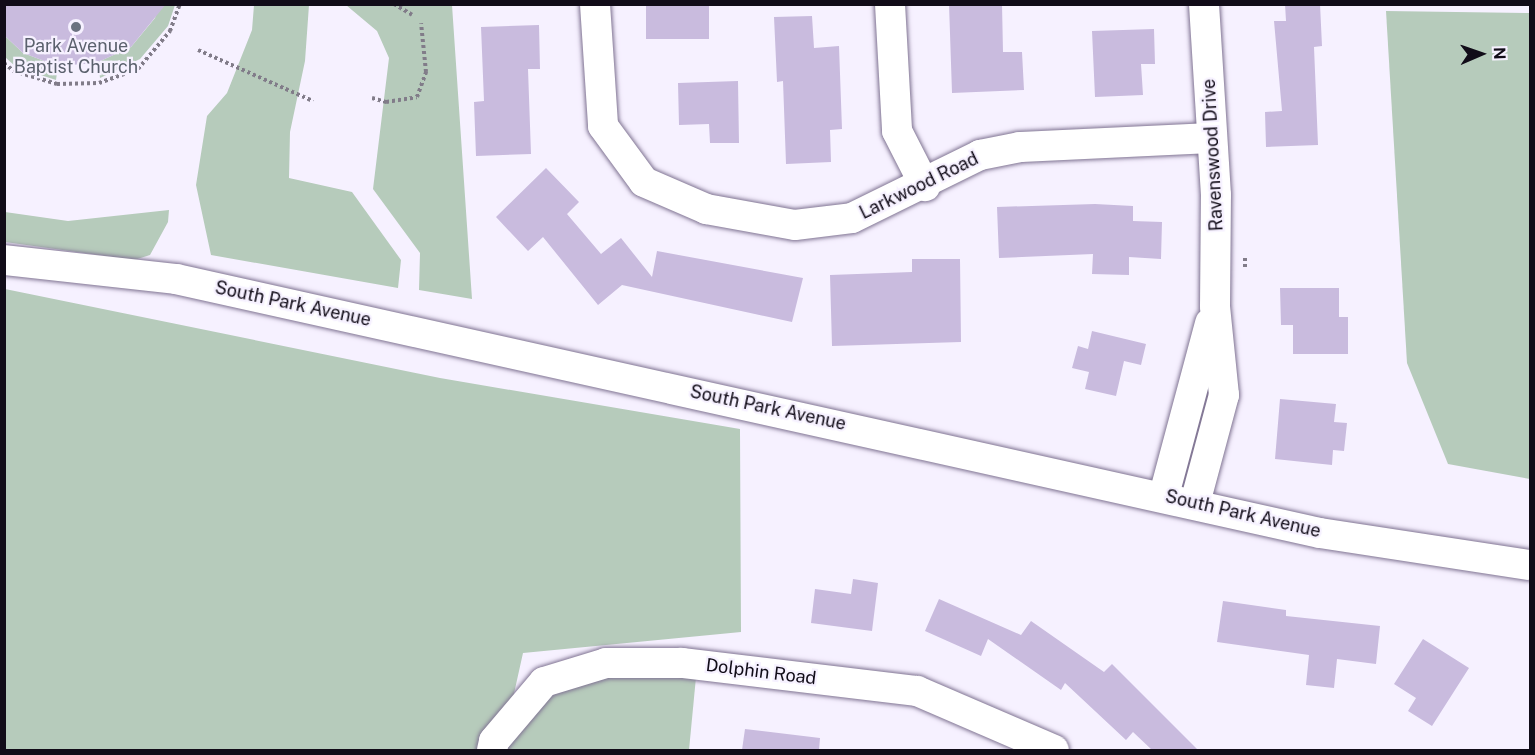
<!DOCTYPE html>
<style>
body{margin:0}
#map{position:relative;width:1535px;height:755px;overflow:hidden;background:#f6f1ff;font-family:"Public Sans",sans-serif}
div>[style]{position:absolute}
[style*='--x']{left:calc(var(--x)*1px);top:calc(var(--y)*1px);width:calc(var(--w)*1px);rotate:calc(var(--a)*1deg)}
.green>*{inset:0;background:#b6cbbb}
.building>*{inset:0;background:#c9bbde;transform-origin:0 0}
.path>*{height:4px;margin-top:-2px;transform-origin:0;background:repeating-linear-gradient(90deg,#817c89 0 3px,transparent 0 6px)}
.roads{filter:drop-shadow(0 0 2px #807493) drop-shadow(0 0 2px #807493)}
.minor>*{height:30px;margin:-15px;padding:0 15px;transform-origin:15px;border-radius:15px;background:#fff}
.dots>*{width:16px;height:16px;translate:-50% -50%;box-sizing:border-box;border:3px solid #f6f1ff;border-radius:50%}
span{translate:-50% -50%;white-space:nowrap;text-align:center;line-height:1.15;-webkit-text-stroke:4.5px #f6f1ff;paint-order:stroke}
.worship-label{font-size:18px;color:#5b616d}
.street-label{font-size:18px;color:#110c18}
.frame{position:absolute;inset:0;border:6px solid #110c18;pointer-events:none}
.north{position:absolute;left:1451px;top:24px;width:60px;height:60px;-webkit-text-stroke:4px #f6f1ff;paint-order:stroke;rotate:88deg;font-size:16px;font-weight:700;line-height:24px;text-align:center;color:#110c18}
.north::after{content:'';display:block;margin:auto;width:21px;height:27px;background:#110c18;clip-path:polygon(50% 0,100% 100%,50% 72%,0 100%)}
</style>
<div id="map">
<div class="green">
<i style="clip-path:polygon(159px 5px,175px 5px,168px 26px,140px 59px,100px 78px,98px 62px,131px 47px,155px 18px)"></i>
<i style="clip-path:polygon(254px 5px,309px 5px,305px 61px,290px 132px,289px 178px,352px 192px,401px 260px,398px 288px,211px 255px,196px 185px,207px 116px,227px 93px,252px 30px)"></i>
<i style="clip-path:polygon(346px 5px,452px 5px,472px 299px,419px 290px,420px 253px,373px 189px,389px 58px,377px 31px)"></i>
<i style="clip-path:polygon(1386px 11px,1530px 13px,1530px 479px,1448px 464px,1407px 363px)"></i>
<i style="clip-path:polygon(4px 35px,23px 53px,58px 66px,56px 80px,16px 67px,5px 57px)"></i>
<i style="clip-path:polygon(169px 210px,168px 222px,150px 255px,134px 260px,5px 242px,5px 212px,68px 221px)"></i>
<i style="clip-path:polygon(5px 289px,440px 378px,740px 429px,741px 632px,523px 653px,513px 698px,480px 739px,477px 750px,5px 750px)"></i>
<i style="clip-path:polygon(608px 676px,696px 677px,689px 750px,506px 750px,552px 692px)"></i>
</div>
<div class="building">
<i style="clip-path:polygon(4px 4px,166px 4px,131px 47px,96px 63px,58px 66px,23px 53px,4px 35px)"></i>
<i style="left:646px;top:4px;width:63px;height:35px"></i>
<i style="clip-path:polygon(949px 4px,1002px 4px,1003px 52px,1022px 52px,1024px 90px,952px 93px)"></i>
<i style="clip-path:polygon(1285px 4px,1320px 4px,1322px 46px,1314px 47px,1318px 145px,1266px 147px,1265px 112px,1282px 111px,1274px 21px,1286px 21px)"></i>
<i style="clip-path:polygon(812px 16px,814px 48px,839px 46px,842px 129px,830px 130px,831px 162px,786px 164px,783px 81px,777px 82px,774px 17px)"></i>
<i style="clip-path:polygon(539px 25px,540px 69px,528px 69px,531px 154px,476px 156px,474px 102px,484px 101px,481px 27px)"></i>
<i style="clip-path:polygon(1154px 29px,1155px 64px,1141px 64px,1143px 95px,1095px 97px,1092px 31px)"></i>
<i style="clip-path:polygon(738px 81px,739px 143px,710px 143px,709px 124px,679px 125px,678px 83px)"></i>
<i style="clip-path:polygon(546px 168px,579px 202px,567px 214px,601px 254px,621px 238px,652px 277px,657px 251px,803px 278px,792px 322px,622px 285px,598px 305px,543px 237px,528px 251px,496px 217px)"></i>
<i style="clip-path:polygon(1095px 204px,1133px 206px,1133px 221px,1162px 222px,1161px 259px,1129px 257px,1129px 275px,1092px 274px,1093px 254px,999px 258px,997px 207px)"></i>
<i style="clip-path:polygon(912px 259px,960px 259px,961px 342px,832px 346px,830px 275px,912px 272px)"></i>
<i style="clip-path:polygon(1280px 288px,1339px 288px,1339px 317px,1348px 317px,1348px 354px,1293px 354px,1293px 325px,1281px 325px)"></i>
<i style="clip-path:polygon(1092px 331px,1146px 344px,1141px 365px,1124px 361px,1116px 396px,1085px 389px,1089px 372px,1072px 368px,1078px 346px,1088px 349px)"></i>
<i style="clip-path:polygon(1280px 399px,1336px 404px,1334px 422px,1347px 423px,1344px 451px,1333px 450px,1332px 465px,1275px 459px)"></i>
<i style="clip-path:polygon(853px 579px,878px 583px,872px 631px,811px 623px,815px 589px,851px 594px)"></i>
<i style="clip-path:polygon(939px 599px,1021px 635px,1031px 621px,1104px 672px,1112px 664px,1198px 750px,1152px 750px,1133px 732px,1126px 740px,1065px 683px,1061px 690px,988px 639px,981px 656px,925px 631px)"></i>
<i style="clip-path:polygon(1223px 601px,1286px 610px,1286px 616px,1380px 626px,1376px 664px,1337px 659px,1334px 688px,1306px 685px,1309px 655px,1217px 642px)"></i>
<i style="clip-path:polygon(1423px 639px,1469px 668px,1432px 726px,1408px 711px,1416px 698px,1394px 684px)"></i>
<i style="clip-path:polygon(745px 729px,820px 738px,819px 750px,742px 750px)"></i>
</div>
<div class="path">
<i style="--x:394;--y:4;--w:21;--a:31"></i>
<i style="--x:198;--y:50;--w:126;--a:23.9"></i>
<i style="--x:4;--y:63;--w:13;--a:39"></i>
<i style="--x:14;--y:71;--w:45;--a:16.8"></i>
<i style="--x:57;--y:84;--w:42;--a:-1.4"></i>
<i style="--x:99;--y:83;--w:41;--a:-19.7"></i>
<i style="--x:138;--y:69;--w:50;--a:-49.9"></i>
<i style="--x:170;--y:31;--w:29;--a:-70"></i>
<i style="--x:372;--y:98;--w:15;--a:16"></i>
<i style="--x:386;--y:102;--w:31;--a:-9"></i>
<i style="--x:417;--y:97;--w:27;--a:-70"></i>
<i style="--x:426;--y:72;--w:49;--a:-95.8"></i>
<i style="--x:1245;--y:258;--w:12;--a:90"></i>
</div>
<div class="roads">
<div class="minor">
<i style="--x:595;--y:4;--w:122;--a:86.2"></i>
<i style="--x:603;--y:126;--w:69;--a:53.8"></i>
<i style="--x:644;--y:182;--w:68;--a:23.5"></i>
<i style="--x:706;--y:209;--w:90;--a:10.2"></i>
<i style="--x:795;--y:225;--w:57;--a:-7"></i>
<i style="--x:852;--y:218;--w:143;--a:-26.2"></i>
<i style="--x:980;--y:155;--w:41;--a:-11.3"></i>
<i style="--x:1020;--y:147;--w:192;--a:-2.7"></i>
<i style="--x:890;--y:4;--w:127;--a:86.8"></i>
<i style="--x:897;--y:131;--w:62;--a:63"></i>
<i style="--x:4;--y:260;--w:173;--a:6.3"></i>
<i style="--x:176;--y:279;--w:1172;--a:12.52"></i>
<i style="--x:1320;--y:533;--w:212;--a:8.7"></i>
<i style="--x:1164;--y:495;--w:178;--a:-75"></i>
<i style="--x:1195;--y:503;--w:112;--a:-75"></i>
<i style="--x:1224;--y:395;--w:89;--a:-95.8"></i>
<i style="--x:1215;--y:306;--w:111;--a:-89.5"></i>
<i style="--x:1216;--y:195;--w:191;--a:-93.6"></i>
<i style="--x:492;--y:750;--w:9;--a:-77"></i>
<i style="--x:494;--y:741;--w:77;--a:-49.7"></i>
<i style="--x:544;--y:682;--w:65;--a:-17"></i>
<i style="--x:606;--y:663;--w:76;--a:0"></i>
<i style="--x:682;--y:663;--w:237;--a:6.8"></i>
<i style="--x:917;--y:691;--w:149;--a:23.3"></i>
</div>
</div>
<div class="dots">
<i style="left:76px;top:27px;background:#6b7280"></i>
</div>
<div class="worship-label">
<span style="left:76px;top:57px">Park Avenue<br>Baptist Church</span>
</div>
<div class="street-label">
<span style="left:1213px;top:155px;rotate:-93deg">Ravenswood Drive</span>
<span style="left:919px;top:186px;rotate:-26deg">Larkwood Road</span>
<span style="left:293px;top:304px;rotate:12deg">South Park Avenue</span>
<span style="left:768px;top:408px;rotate:12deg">South Park Avenue</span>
<span style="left:1243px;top:514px;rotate:13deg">South Park Avenue</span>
<span style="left:761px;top:672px;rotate:7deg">Dolphin Road</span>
</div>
<div class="frame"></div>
<div class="north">N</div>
</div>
